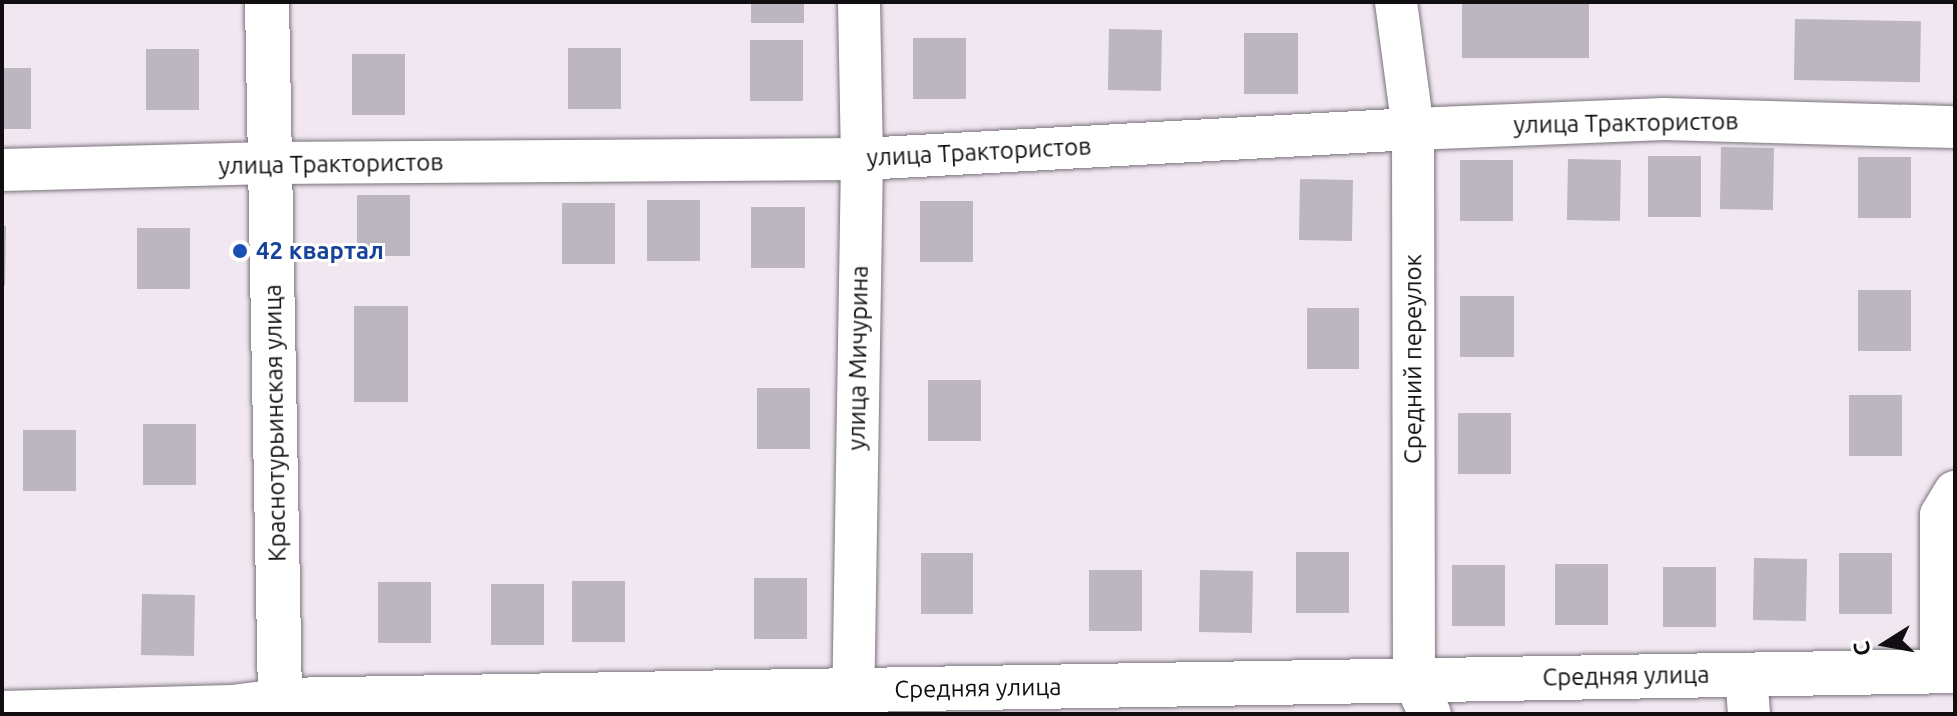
<!DOCTYPE html>
<meta charset="utf-8">
<style>
body{margin:0}
#map{position:relative;width:1957px;height:716px;overflow:hidden;background:#f0e7f1;font-family:Ubuntu,sans-serif}
div>[style]{position:absolute}
[style*='--x']{left:calc(var(--x)*1px);top:calc(var(--y)*1px);width:calc(var(--w)*1px);rotate:calc(var(--a)*1deg)}
.building>*{inset:0;background:#bbb6c0;transform-origin:0 0}
.roads{filter:drop-shadow(0 0 2px #7a737b) drop-shadow(0 0 2px #7a737b)}
.minor>*{height:42px;margin:-21px;padding:0 21px;transform-origin:21px;border-radius:21px;background:#fff}
.major>*{height:44px;margin:-22px;padding:0 22px;transform-origin:22px;border-radius:22px;background:#fff}
.dots>*{width:22px;height:22px;translate:-50% -50%;box-sizing:border-box;border:4px solid #fff;border-radius:50%}
span{translate:-50% -50%;white-space:nowrap;text-align:center;line-height:1.15;-webkit-text-stroke:6px #fff;paint-order:stroke}
.street-label{font-size:24px;color:#110e11}
.transit-label{font-size:24px;color:#164399;font-weight:700}
.left{translate:0 -50%;text-align:left}
.frame{position:absolute;inset:0;border:4px solid #110e11;pointer-events:none}
.north{position:absolute;left:1845px;top:604px;width:80px;height:80px;-webkit-text-stroke:6px #fff;paint-order:stroke;rotate:259deg;font-size:22px;font-weight:700;line-height:32px;text-align:center;color:#110e11}
.north::after{content:'';display:block;margin:auto;width:28px;height:36px;background:#110e11;clip-path:polygon(50% 0,100% 100%,50% 72%,0 100%)}
</style>
<div id="map">
<div class="building">
<i style="left:751px;top:2px;width:53px;height:21px"></i>
<i style="left:1462px;top:2px;width:127px;height:56px"></i>
<i style="left:1795px;top:19px;width:126px;height:61px;rotate:1deg"></i>
<i style="left:1109px;top:29px;width:53px;height:61px;rotate:1deg"></i>
<i style="left:1244px;top:33px;width:54px;height:61px"></i>
<i style="left:913px;top:38px;width:53px;height:61px"></i>
<i style="left:750px;top:40px;width:53px;height:61px"></i>
<i style="left:568px;top:48px;width:53px;height:61px"></i>
<i style="left:146px;top:49px;width:53px;height:61px"></i>
<i style="left:352px;top:54px;width:53px;height:61px"></i>
<i style="left:2px;top:68px;width:29px;height:61px"></i>
<i style="left:1721px;top:147px;width:53px;height:62px;rotate:1deg"></i>
<i style="left:1648px;top:156px;width:53px;height:61px"></i>
<i style="left:1858px;top:157px;width:53px;height:61px"></i>
<i style="left:1568px;top:159px;width:53px;height:61px;rotate:1deg"></i>
<i style="left:1460px;top:160px;width:53px;height:61px"></i>
<i style="left:1300px;top:179px;width:53px;height:61px;rotate:1deg"></i>
<i style="left:357px;top:195px;width:53px;height:61px"></i>
<i style="left:647px;top:200px;width:53px;height:61px"></i>
<i style="left:920px;top:201px;width:53px;height:61px"></i>
<i style="left:562px;top:203px;width:53px;height:61px"></i>
<i style="left:751px;top:207px;width:54px;height:61px"></i>
<i style="clip-path:polygon(2px 226px,6px 226px,5px 286px,2px 286px)"></i>
<i style="left:137px;top:228px;width:53px;height:61px"></i>
<i style="left:1858px;top:290px;width:53px;height:61px"></i>
<i style="left:1460px;top:296px;width:54px;height:61px"></i>
<i style="left:354px;top:306px;width:54px;height:96px"></i>
<i style="left:1307px;top:308px;width:52px;height:61px"></i>
<i style="left:928px;top:380px;width:53px;height:61px"></i>
<i style="left:757px;top:388px;width:53px;height:61px"></i>
<i style="left:1849px;top:395px;width:53px;height:61px"></i>
<i style="left:1458px;top:413px;width:53px;height:61px"></i>
<i style="left:143px;top:424px;width:53px;height:61px"></i>
<i style="left:23px;top:430px;width:53px;height:61px"></i>
<i style="left:1296px;top:552px;width:53px;height:61px"></i>
<i style="left:921px;top:553px;width:52px;height:61px"></i>
<i style="left:1839px;top:553px;width:53px;height:61px"></i>
<i style="left:1754px;top:558px;width:53px;height:62px;rotate:1deg"></i>
<i style="left:1555px;top:564px;width:53px;height:61px"></i>
<i style="left:1452px;top:565px;width:53px;height:61px"></i>
<i style="left:1663px;top:567px;width:53px;height:60px"></i>
<i style="left:1089px;top:570px;width:53px;height:61px"></i>
<i style="left:1200px;top:570px;width:53px;height:62px;rotate:1deg"></i>
<i style="left:754px;top:578px;width:53px;height:61px"></i>
<i style="left:572px;top:581px;width:53px;height:61px"></i>
<i style="left:378px;top:582px;width:53px;height:61px"></i>
<i style="left:491px;top:584px;width:53px;height:61px"></i>
<i style="left:142px;top:594px;width:53px;height:61px;rotate:1deg"></i>
</div>
<div class="roads">
<div class="minor">
<i style="--x:1396;--y:2;--w:128;--a:82.4"></i>
<i style="--x:1413;--y:129;--w:551;--a:89.9"></i>
<i style="--x:1414;--y:680;--w:38;--a:65"></i>
<i style="--x:2;--y:170;--w:268;--a:-1.5"></i>
<i style="--x:270;--y:163;--w:592;--a:-0.39"></i>
<i style="--x:862;--y:159;--w:552;--a:-3.12"></i>
<i style="--x:1413;--y:129;--w:251;--a:-2.3"></i>
<i style="--x:1664;--y:119;--w:291;--a:1.6"></i>
<i style="--x:1941;--y:671;--w:156;--a:-90"></i>
<i style="--x:1941;--y:515;--w:27;--a:-59"></i>
<i style="--x:1746;--y:674;--w:40;--a:85.7"></i>
<i style="--x:2;--y:712;--w:230;--a:-1.5"></i>
<i style="--x:232;--y:706;--w:48;--a:-7.1"></i>
<i style="--x:280;--y:700;--w:14;--a:90"></i>
<i style="--x:853;--y:714;--w:555;--a:-89.07"></i>
<i style="--x:862;--y:159;--w:157;--a:-91.1"></i>
</div>
<div class="major">
<i style="--x:267;--y:2;--w:698;--a:88.93"></i>
<i style="--x:280;--y:700;--w:1675;--a:-0.99"></i>
</div>
</div>
<div class="dots">
<i style="left:240px;top:251px;background:#1a4fb4"></i>
</div>
<div class="street-label">
<span style="left:1626px;top:123px;rotate:-1deg">улица Трактористов</span>
<span style="left:979px;top:152px;rotate:-3deg">улица Трактористов</span>
<span style="left:331px;top:164px;rotate:-1deg">улица Трактористов</span>
<span style="left:858px;top:358px;rotate:-89deg">улица Мичурина</span>
<span style="left:1413px;top:359px;rotate:-90deg">Средний переулок</span>
<span style="left:275px;top:423px;rotate:-91deg">Краснотурьинская улица</span>
<span style="left:1626px;top:676px;rotate:-1deg">Средняя улица</span>
<span style="left:978px;top:688px;rotate:-1deg">Средняя улица</span>
</div>
<div class="transit-label">
<span class="left" style="left:256px;top:251px">42 квартал</span>
</div>
<div class="frame"></div>
<div class="north">С</div>
</div>
